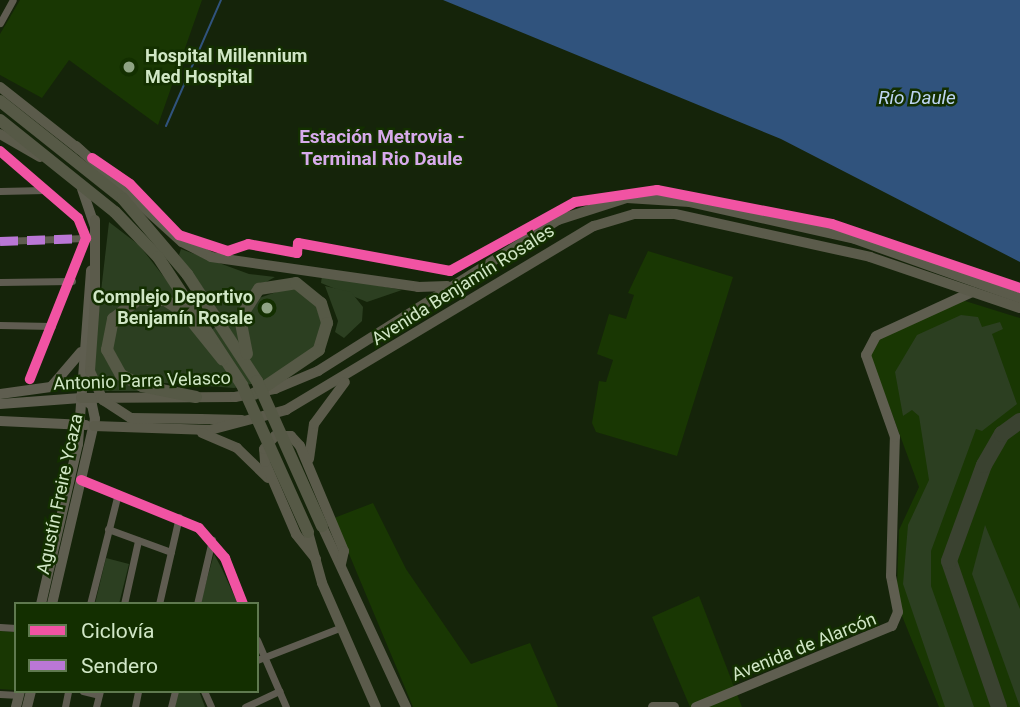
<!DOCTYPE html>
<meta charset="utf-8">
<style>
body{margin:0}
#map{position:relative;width:1020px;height:707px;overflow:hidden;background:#15240a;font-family:Roboto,sans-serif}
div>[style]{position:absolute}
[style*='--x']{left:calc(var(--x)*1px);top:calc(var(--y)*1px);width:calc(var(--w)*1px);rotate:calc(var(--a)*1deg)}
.built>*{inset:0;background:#193703}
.green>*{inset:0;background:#2c3f21}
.water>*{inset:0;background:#30537d}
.stream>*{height:2px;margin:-1px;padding:0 1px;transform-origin:1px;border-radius:1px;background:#30537d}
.taxiway>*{height:16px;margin:-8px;padding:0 8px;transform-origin:8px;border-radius:8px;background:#3a4230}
.street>*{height:7px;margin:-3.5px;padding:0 3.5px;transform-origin:3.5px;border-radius:3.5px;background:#5f5c51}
.secondary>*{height:10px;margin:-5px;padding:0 5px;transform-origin:5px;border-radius:5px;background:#5f5e50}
.primary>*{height:10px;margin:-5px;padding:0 5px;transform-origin:5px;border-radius:5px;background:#5b5b4b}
.highway>*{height:12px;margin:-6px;padding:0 6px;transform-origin:6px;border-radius:6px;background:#565946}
.primary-bridge>*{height:10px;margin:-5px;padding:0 5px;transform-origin:5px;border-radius:5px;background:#5b5b4b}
.highway-bridge>*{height:12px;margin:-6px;padding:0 6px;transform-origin:6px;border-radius:6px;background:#565946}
.quiet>*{height:9px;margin-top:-4.5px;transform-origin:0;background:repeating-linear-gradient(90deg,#ba77d6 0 18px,transparent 0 27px)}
.cycleway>*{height:10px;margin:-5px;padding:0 5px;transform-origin:5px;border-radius:5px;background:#f153a3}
.dots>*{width:19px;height:19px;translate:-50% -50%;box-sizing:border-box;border:4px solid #132f00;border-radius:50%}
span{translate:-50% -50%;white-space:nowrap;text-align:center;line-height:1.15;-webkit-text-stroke:5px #132f00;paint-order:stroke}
.poi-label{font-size:18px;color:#d1e7c6;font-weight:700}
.left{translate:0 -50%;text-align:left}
.right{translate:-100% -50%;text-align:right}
.street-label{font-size:18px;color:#d1e7c6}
.water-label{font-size:19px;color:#bed5f2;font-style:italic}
.neighbourhood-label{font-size:19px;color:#d7abeb;font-weight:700}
.legend{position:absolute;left:14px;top:602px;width:245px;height:91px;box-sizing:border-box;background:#132f00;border:2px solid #5f794f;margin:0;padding:9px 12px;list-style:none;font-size:21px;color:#d1e7c6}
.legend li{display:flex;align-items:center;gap:14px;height:35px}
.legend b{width:35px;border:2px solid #5f794f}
</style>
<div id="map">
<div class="built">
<i style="clip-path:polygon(20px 0,202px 0,158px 125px,69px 60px,42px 98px,0 75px,0 34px)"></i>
<i style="clip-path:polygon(648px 251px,733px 277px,677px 456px,596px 432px,592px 423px,599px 381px,606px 382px,613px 360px,597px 354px,609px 314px,626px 319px,634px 295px,628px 293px)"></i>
<i style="clip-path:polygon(962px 300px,1020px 318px,1020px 707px,939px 707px,902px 616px,897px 585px,899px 530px,919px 487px,870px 354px,881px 338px)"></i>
<i style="clip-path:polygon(373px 503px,406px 569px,471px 664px,530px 643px,558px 707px,413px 707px,334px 518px)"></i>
<i style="clip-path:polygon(699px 596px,742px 707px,690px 707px,652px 617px)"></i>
<i style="clip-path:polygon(0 631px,16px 632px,14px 690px,0 689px)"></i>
</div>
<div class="green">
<i style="clip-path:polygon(109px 222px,139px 245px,207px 332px,225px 322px,179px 255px,181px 249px,249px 274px,275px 277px,248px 292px,244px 297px,250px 301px,291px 287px,315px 302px,322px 325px,315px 346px,271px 379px,234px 388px,150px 382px,140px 391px,99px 391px,93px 361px)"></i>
<i style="clip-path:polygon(322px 275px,402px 290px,367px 302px,321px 283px)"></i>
<i style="clip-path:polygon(325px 286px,351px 292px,363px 307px,362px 321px,344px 338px,335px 332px,338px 321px)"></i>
<i style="clip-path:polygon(961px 315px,978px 317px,982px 327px,1000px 322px,1003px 329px,992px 334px,1017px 404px,982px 431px,976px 429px,931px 551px,931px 586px,974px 707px,945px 707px,903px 584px,908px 525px,929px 480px,919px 416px,912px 410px,903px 416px,895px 372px,917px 335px)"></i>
<i style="clip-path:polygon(985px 525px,1020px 609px,1020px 707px,972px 574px)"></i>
<i style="clip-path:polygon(214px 554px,222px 569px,238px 604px,200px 604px)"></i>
<i style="clip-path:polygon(106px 558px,129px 564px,119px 604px,95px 604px)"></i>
<i style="clip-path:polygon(178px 691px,199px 691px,205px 707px,175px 707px)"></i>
</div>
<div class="water">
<i style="clip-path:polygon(443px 0,1020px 0,1020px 262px,781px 139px)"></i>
</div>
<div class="stream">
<i style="--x:166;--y:126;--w:137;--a:-66.4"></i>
</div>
<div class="taxiway">
<i style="--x:999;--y:707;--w:154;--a:-108.9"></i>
<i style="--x:949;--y:561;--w:102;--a:-70"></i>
<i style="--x:984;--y:465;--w:36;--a:-60"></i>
<i style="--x:1002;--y:434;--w:22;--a:-36"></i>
</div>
<div class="street">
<i style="--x:0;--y:23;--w:26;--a:-61"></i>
<i style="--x:0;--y:151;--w:103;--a:40.7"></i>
<i style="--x:78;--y:218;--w:22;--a:68"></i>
<i style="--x:86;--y:238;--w:152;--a:111.7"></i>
<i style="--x:0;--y:191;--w:45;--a:-1.3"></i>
<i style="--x:0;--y:241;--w:86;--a:-2"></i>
<i style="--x:0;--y:282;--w:72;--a:-0.8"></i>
<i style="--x:0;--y:325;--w:52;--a:1.1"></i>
<i style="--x:81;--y:480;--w:127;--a:22.1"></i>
<i style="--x:199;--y:528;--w:40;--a:49"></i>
<i style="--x:225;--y:558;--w:49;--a:68.6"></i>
<i style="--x:108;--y:529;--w:67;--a:20.1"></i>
<i style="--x:90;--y:604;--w:114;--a:-75.8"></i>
<i style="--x:124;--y:604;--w:65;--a:-77.5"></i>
<i style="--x:159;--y:604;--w:89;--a:-77.1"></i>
<i style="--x:197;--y:604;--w:66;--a:-76.8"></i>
<i style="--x:0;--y:627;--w:16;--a:4"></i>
<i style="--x:257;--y:640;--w:73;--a:66.6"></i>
<i style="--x:257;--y:660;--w:91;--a:-21.2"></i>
<i style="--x:83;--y:691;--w:16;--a:14"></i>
<i style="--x:204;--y:691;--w:17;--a:66"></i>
<i style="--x:0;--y:694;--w:19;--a:3"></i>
<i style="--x:65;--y:707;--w:16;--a:-79"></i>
<i style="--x:96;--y:707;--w:16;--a:-76"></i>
<i style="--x:135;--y:707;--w:16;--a:-79"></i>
<i style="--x:171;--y:707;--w:16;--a:-76"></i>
<i style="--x:245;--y:707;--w:38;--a:-25"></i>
</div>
<div class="secondary">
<i style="--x:82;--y:189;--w:40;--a:71.1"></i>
<i style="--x:0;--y:394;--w:51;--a:-7.8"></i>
<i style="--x:51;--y:387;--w:46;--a:-49.4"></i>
<i style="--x:0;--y:404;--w:81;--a:-4.2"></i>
<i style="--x:0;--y:421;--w:86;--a:2.7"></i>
<i style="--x:41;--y:604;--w:164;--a:-77"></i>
<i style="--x:78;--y:444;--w:174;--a:-85.7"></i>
<i style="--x:52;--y:604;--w:190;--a:-76.9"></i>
<i style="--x:95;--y:419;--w:14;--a:-102"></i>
<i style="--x:92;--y:405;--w:13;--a:-148"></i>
<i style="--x:16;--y:707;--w:16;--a:-76"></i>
<i style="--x:27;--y:707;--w:16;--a:-76"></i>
<i style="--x:653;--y:707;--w:21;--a:0"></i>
<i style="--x:696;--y:707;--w:212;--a:-22.5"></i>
<i style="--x:892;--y:626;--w:15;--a:-67"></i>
<i style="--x:898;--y:612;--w:37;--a:-101"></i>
<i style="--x:891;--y:576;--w:139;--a:-88.4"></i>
<i style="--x:895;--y:437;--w:87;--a:-109.5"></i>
<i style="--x:866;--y:355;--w:21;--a:-62"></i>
<i style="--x:876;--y:336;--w:106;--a:-24.6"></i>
</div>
<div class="primary">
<i style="--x:0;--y:87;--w:102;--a:38.2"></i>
<i style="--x:0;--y:134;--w:46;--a:29.9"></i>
<i style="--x:76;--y:146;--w:143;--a:42.2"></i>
<i style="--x:182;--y:242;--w:33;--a:27"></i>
<i style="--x:211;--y:257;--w:209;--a:8.2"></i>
<i style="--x:418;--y:287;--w:29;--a:-2"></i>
<i style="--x:95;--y:301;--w:81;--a:-90"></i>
<i style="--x:81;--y:398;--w:154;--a:-0.4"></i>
<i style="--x:235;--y:397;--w:41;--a:-11.3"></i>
<i style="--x:275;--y:389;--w:47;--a:-22.7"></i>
<i style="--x:318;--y:371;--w:284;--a:-32.2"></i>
<i style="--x:558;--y:220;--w:72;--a:-17.7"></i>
<i style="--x:627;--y:198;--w:63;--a:3.6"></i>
<i style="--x:690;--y:202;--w:169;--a:12.6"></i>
<i style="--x:855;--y:239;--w:175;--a:19.7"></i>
<i style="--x:201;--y:419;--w:41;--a:1.4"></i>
<i style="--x:94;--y:426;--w:116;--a:2"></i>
<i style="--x:210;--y:430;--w:79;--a:-14.7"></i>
<i style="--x:286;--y:410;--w:359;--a:-30.9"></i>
<i style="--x:594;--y:226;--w:42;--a:-16.7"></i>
<i style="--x:634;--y:214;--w:41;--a:0"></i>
<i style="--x:675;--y:214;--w:200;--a:12.4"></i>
<i style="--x:870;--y:257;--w:158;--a:18.8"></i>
<i style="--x:202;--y:433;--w:38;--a:23"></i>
<i style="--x:237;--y:448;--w:43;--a:44.1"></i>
<i style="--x:309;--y:459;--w:35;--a:-82"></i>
<i style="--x:314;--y:424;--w:52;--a:-53.6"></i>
<i style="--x:322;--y:526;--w:200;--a:65.1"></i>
<i style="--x:308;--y:532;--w:53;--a:74.6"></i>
<i style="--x:322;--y:583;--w:135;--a:66.5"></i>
<i style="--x:316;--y:559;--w:32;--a:-129"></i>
<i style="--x:296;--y:534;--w:78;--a:-113.3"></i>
<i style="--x:265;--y:462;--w:13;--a:-94"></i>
<i style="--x:264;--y:449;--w:17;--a:-50"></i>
<i style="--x:275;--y:436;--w:16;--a:0"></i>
<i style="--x:291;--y:436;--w:13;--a:48"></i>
<i style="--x:300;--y:446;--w:114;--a:67.3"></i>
<i style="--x:344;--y:551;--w:13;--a:103"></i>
</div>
<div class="highway">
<i style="--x:0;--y:101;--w:157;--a:38.5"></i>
<i style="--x:123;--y:199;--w:99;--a:49.5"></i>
<i style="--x:187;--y:274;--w:128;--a:56.8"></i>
<i style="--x:0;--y:120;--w:147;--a:38.7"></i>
<i style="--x:115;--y:212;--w:62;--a:46.3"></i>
<i style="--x:158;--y:257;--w:153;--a:56.7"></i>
<i style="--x:247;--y:354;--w:37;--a:-101"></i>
<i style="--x:240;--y:318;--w:35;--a:-57"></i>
<i style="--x:259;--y:289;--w:37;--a:-9"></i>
<i style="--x:296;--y:283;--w:32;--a:39"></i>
<i style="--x:321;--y:303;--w:21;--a:73"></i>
<i style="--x:327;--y:323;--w:28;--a:107"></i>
<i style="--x:319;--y:350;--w:78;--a:145.9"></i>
<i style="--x:196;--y:397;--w:55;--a:-168.5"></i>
<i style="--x:142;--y:386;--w:24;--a:-152"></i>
<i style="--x:121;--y:375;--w:29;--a:-119"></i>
<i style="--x:107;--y:350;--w:32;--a:-79"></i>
<i style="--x:113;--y:319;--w:31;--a:-38"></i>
<i style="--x:137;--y:300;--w:28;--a:0"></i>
<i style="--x:165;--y:300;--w:24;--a:33"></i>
<i style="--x:185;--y:313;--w:60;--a:51"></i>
</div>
<div class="primary-bridge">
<i style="--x:95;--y:301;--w:70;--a:94.1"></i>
<i style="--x:90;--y:371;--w:32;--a:66"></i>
<i style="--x:103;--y:400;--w:33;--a:33"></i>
<i style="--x:131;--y:418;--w:70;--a:0.8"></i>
</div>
<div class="highway-bridge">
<i style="--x:257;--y:381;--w:159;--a:65.9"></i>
<i style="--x:242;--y:385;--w:161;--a:65.8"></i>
</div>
<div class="quiet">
<i style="--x:0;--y:241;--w:86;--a:-2"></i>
</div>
<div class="cycleway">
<i style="--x:0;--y:151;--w:103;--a:40.7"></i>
<i style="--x:78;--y:218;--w:22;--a:68"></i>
<i style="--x:86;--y:238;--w:152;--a:111.7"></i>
<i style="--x:92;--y:158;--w:46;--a:34.4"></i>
<i style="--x:130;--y:184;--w:71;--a:46.1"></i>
<i style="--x:179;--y:235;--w:52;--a:18.1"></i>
<i style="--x:228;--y:251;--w:21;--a:-19"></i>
<i style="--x:248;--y:244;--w:50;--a:10.4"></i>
<i style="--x:297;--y:253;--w:10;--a:-84"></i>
<i style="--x:298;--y:243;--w:155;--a:10.4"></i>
<i style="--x:450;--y:271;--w:143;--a:-28.9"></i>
<i style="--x:575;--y:202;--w:83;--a:-8.3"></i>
<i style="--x:657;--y:190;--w:178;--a:11"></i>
<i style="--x:832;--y:224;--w:199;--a:18.8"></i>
<i style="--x:81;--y:480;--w:127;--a:22.1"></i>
<i style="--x:199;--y:528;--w:40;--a:49"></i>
<i style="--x:225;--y:558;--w:49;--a:68.6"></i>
</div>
<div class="dots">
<i style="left:129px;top:67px;background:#8fa384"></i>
<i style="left:267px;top:308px;background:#8fa384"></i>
</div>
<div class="poi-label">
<span class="left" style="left:145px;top:67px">Hospital Millennium<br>Med Hospital</span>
<span class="right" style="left:253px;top:308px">Complejo Deportivo<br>Benjamín Rosale</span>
</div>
<div class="street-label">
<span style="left:463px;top:285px;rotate:-32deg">Avenida Benjamín Rosales</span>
<span style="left:142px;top:381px;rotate:-2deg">Antonio Parra Velasco</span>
<span style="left:60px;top:494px;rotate:-78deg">Agustín Freire Ycaza</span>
<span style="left:804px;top:647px;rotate:-22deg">Avenida de Alarcón</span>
</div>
<div class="water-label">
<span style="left:917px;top:98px">Río Daule</span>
</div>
<div class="neighbourhood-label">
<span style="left:382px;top:148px">Estación Metrovia -<br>Terminal Rio Daule</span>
</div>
<ul class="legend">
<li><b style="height:9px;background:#f153a3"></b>Ciclovía</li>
<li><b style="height:9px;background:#ba77d6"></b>Sendero</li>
</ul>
</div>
